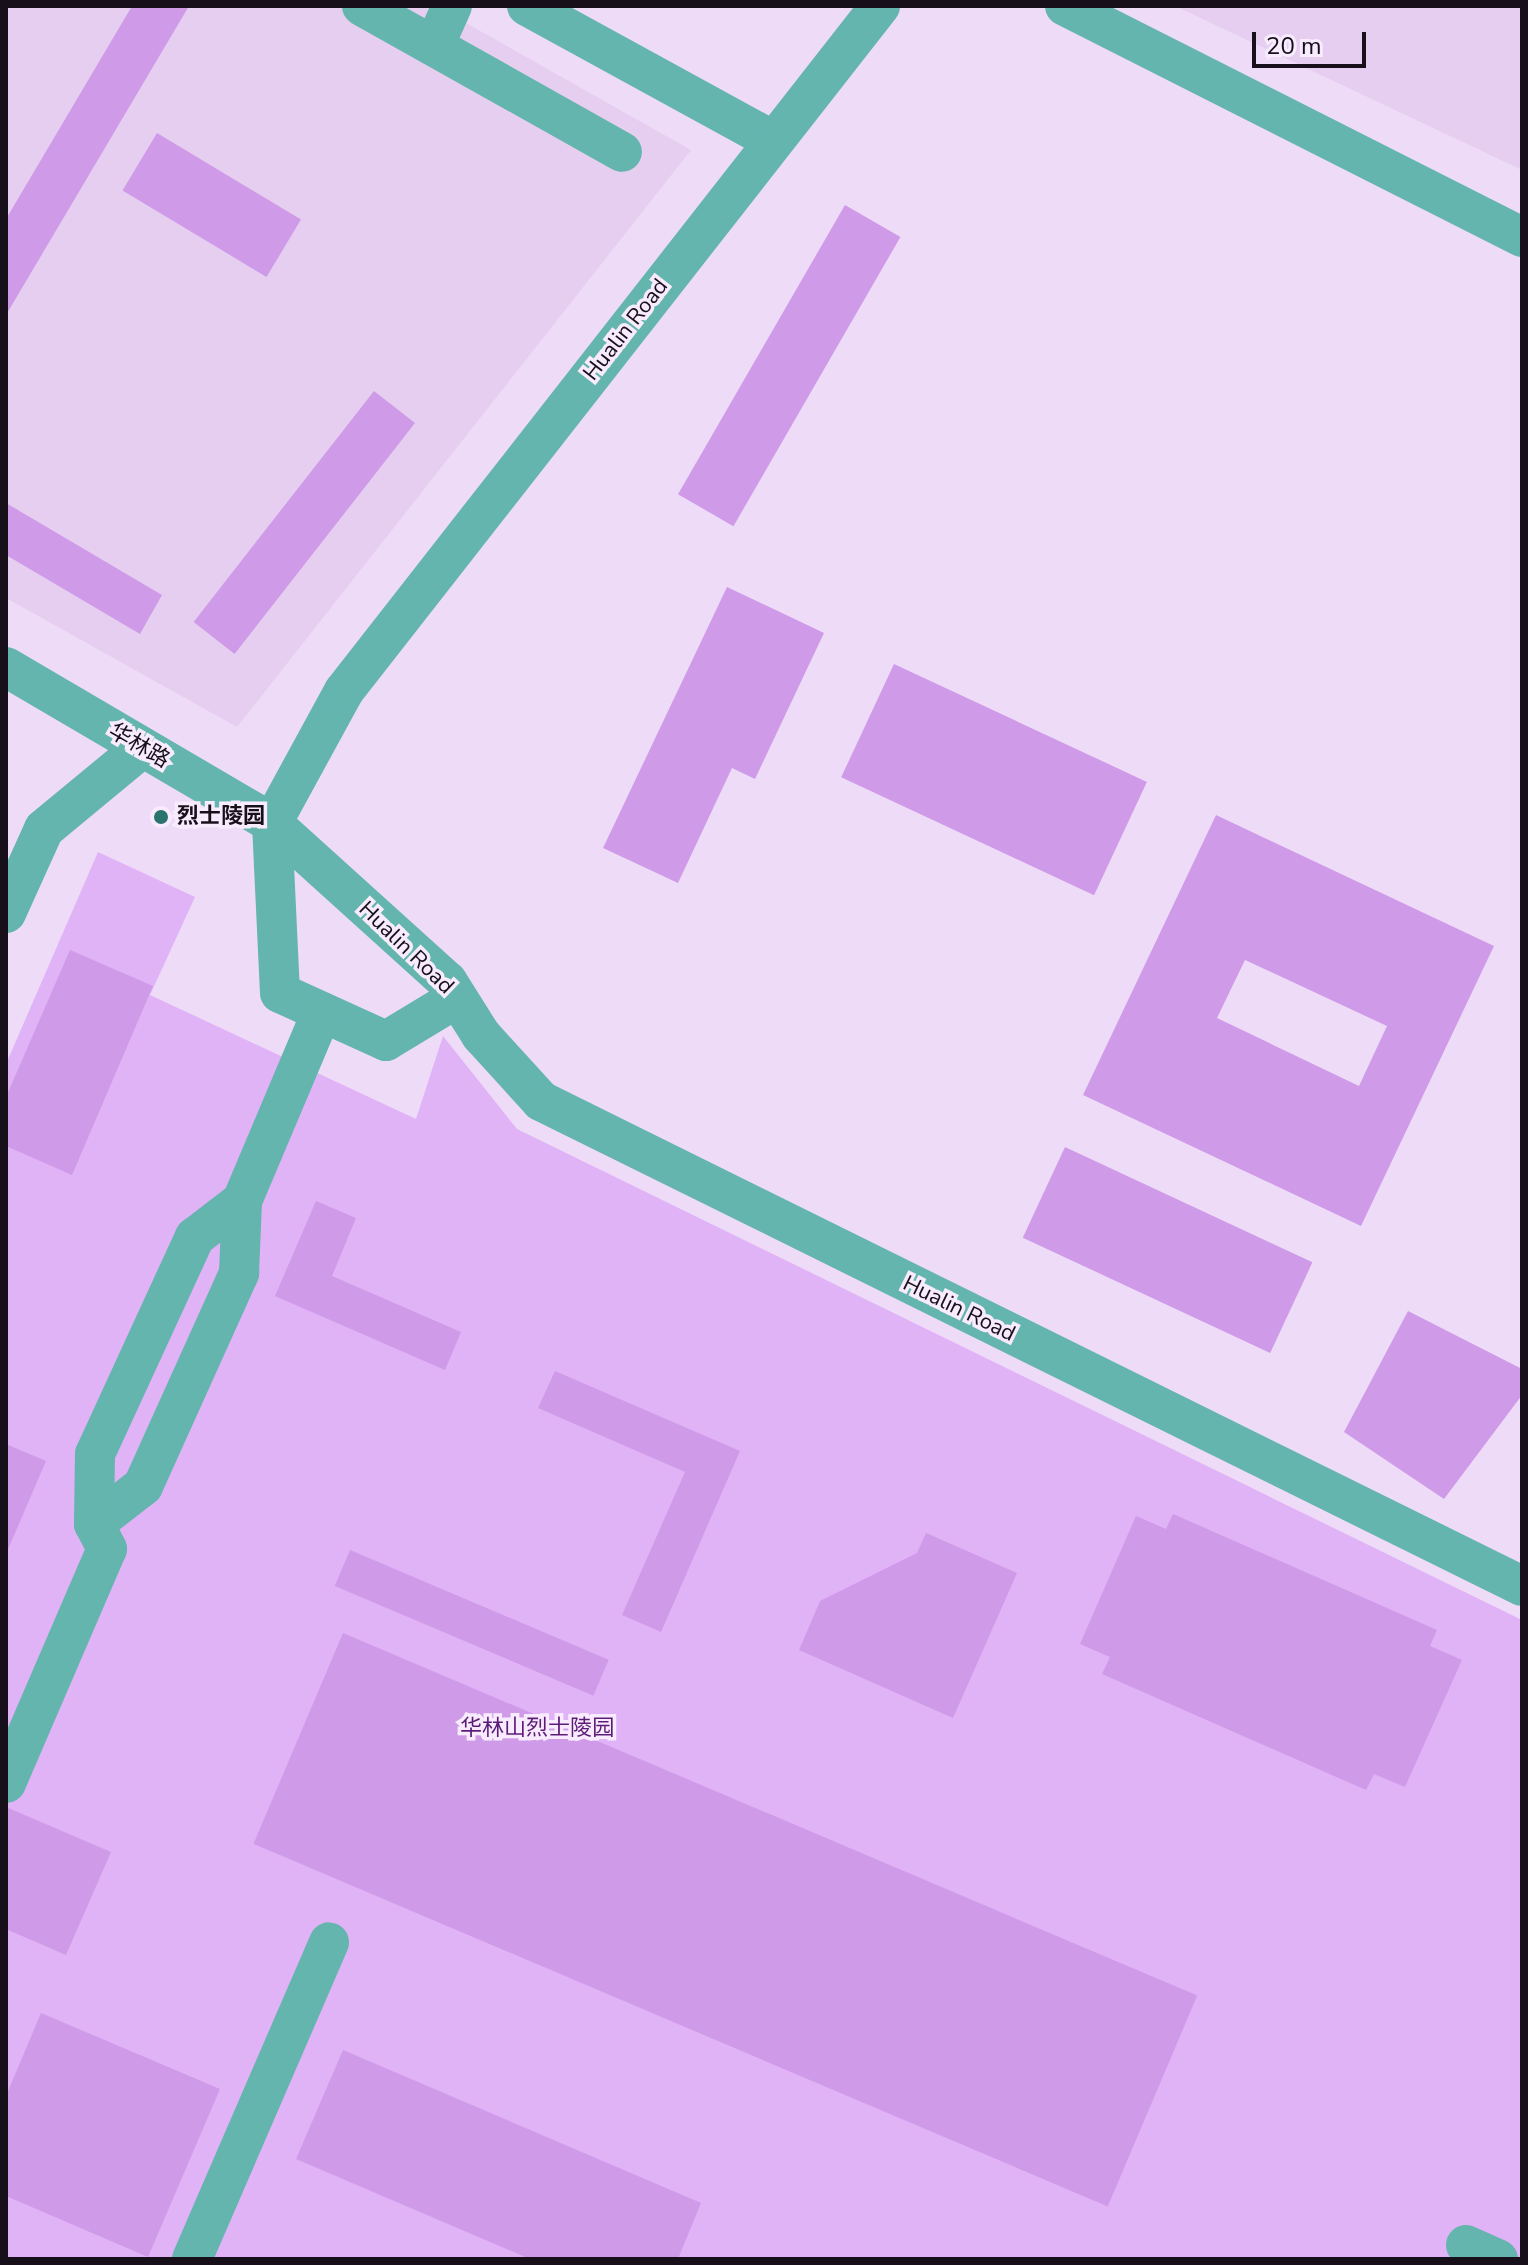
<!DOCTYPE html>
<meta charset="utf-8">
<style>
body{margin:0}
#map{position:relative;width:1528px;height:2265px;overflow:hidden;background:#eedbf8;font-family:"Nunito Sans","Noto Sans SC",sans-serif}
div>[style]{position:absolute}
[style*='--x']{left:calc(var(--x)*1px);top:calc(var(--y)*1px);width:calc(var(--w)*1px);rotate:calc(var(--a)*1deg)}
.built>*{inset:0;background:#e6cef1}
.green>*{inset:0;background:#e0b2f6}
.building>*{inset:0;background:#cf9ae8;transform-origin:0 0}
.minor>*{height:40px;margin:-20px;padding:0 20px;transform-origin:20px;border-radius:20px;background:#63b5ae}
.dots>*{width:22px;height:22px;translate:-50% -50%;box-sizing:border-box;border:4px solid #f7ebfd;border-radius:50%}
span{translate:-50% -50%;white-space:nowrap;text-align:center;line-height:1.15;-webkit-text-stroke:7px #f7ebfd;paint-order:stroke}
.street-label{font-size:22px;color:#17101a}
.poi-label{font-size:22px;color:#17101a;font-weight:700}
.left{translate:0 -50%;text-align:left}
.park-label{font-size:22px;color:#5c1b76}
.frame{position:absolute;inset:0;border:8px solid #17101a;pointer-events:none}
.scale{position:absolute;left:1252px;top:32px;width:114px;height:36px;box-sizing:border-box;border:4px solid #17101a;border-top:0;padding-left:10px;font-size:24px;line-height:28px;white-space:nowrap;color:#17101a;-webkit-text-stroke:6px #f7ebfd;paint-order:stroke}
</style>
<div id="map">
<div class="built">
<i style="clip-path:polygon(6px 6px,436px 6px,691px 150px,237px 727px,6px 598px)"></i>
<i style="clip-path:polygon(1175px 6px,1522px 6px,1522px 170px)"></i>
</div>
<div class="green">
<i style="clip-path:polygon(98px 852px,195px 897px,150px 995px,416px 1119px,443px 1036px,517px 1129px,1522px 1620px,1522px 2259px,6px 2259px,6px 1064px)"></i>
</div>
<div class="building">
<i style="clip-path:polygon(132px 6px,189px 6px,6px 315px,6px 219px)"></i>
<i style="left:157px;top:133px;width:168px;height:67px;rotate:31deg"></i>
<i style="left:845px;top:205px;width:64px;height:334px;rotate:30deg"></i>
<i style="left:374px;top:391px;width:52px;height:293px;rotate:38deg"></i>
<i style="clip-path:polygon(6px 503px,162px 595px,140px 634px,6px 555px)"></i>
<i style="clip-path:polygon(727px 587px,824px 633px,755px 779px,732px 768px,678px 883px,603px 848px)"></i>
<i style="left:894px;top:664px;width:279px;height:125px;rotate:25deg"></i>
<i style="clip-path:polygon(evenodd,1216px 815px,1494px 946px,1361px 1226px,1083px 1095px,1216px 815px,1245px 960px,1387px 1026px,1359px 1086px,1217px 1018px,1245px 960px)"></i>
<i style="clip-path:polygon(70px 950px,153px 986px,72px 1175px,6px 1146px,6px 1097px)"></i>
<i style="left:1065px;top:1147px;width:273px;height:100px;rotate:25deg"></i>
<i style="clip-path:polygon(316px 1201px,356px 1218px,332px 1276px,461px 1332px,445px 1370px,275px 1296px)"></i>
<i style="clip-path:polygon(1408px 1311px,1522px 1369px,1522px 1395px,1444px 1499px,1344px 1432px)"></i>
<i style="clip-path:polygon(555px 1371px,740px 1451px,661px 1632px,622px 1615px,685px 1472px,538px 1408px)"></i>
<i style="clip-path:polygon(6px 1444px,46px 1461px,6px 1554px)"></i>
<i style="clip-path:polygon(1173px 1514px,1437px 1630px,1430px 1646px,1462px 1660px,1405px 1787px,1374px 1774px,1366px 1790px,1102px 1674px,1110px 1657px,1080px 1644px,1136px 1516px,1166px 1529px)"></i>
<i style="clip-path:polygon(926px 1533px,1017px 1573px,953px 1718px,799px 1650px,820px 1601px,917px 1553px)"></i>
<i style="left:350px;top:1550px;width:281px;height:39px;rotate:23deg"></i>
<i style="left:343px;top:1633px;width:928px;height:229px;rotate:23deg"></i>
<i style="clip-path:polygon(6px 1807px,111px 1852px,66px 1955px,6px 1929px)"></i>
<i style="clip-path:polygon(41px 2013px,220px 2089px,148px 2257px,6px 2196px,6px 2096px)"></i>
<i style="clip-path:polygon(343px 2050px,701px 2203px,678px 2259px,530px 2259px,296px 2159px)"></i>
</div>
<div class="minor">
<i style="--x:362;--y:6;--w:298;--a:29.3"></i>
<i style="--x:527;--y:6;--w:281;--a:28.7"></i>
<i style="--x:1065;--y:6;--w:512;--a:26.82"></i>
<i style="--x:434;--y:46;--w:44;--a:-65.8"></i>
<i style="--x:6;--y:667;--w:308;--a:30.4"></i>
<i style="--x:272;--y:823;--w:236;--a:42.1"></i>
<i style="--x:447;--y:981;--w:64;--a:57.8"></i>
<i style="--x:481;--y:1035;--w:89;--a:47.7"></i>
<i style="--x:541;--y:1101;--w:1094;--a:26.31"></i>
<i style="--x:6;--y:913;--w:92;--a:-65.7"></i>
<i style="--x:44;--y:829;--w:127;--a:-39.6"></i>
<i style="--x:457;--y:998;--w:83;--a:148.8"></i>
<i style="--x:386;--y:1041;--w:116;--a:-155.6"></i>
<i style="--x:280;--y:993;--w:170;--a:-92.7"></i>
<i style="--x:272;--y:823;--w:150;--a:-61.4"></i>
<i style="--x:344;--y:691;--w:870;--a:-51.96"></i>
<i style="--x:94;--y:1524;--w:62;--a:-37.8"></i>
<i style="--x:143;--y:1486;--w:234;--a:-65.7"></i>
<i style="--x:239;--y:1273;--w:72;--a:-87.6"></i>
<i style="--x:242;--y:1201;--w:205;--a:-67.1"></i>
<i style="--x:6;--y:1783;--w:255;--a:-66.7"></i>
<i style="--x:107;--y:1549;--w:28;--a:-117"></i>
<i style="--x:94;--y:1524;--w:70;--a:-89.2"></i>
<i style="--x:95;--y:1454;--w:239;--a:-65.3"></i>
<i style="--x:195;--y:1237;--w:59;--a:-37.5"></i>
<i style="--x:1466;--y:2245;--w:35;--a:24"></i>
<i style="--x:192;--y:2259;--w:345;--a:-66.6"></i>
</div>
<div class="dots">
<i style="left:161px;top:817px;background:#2b746e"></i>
</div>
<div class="street-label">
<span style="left:626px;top:330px;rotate:-52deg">Hualin Road</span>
<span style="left:139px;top:746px;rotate:30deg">华林路</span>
<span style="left:406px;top:948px;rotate:44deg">Hualin Road</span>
<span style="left:959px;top:1309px;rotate:26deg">Hualin Road</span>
</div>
<div class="poi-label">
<span class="left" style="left:177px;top:817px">烈士陵园</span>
</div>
<div class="park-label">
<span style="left:537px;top:1729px">华林山烈士陵园</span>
</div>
<div class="frame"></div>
<div class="scale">20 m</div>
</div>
